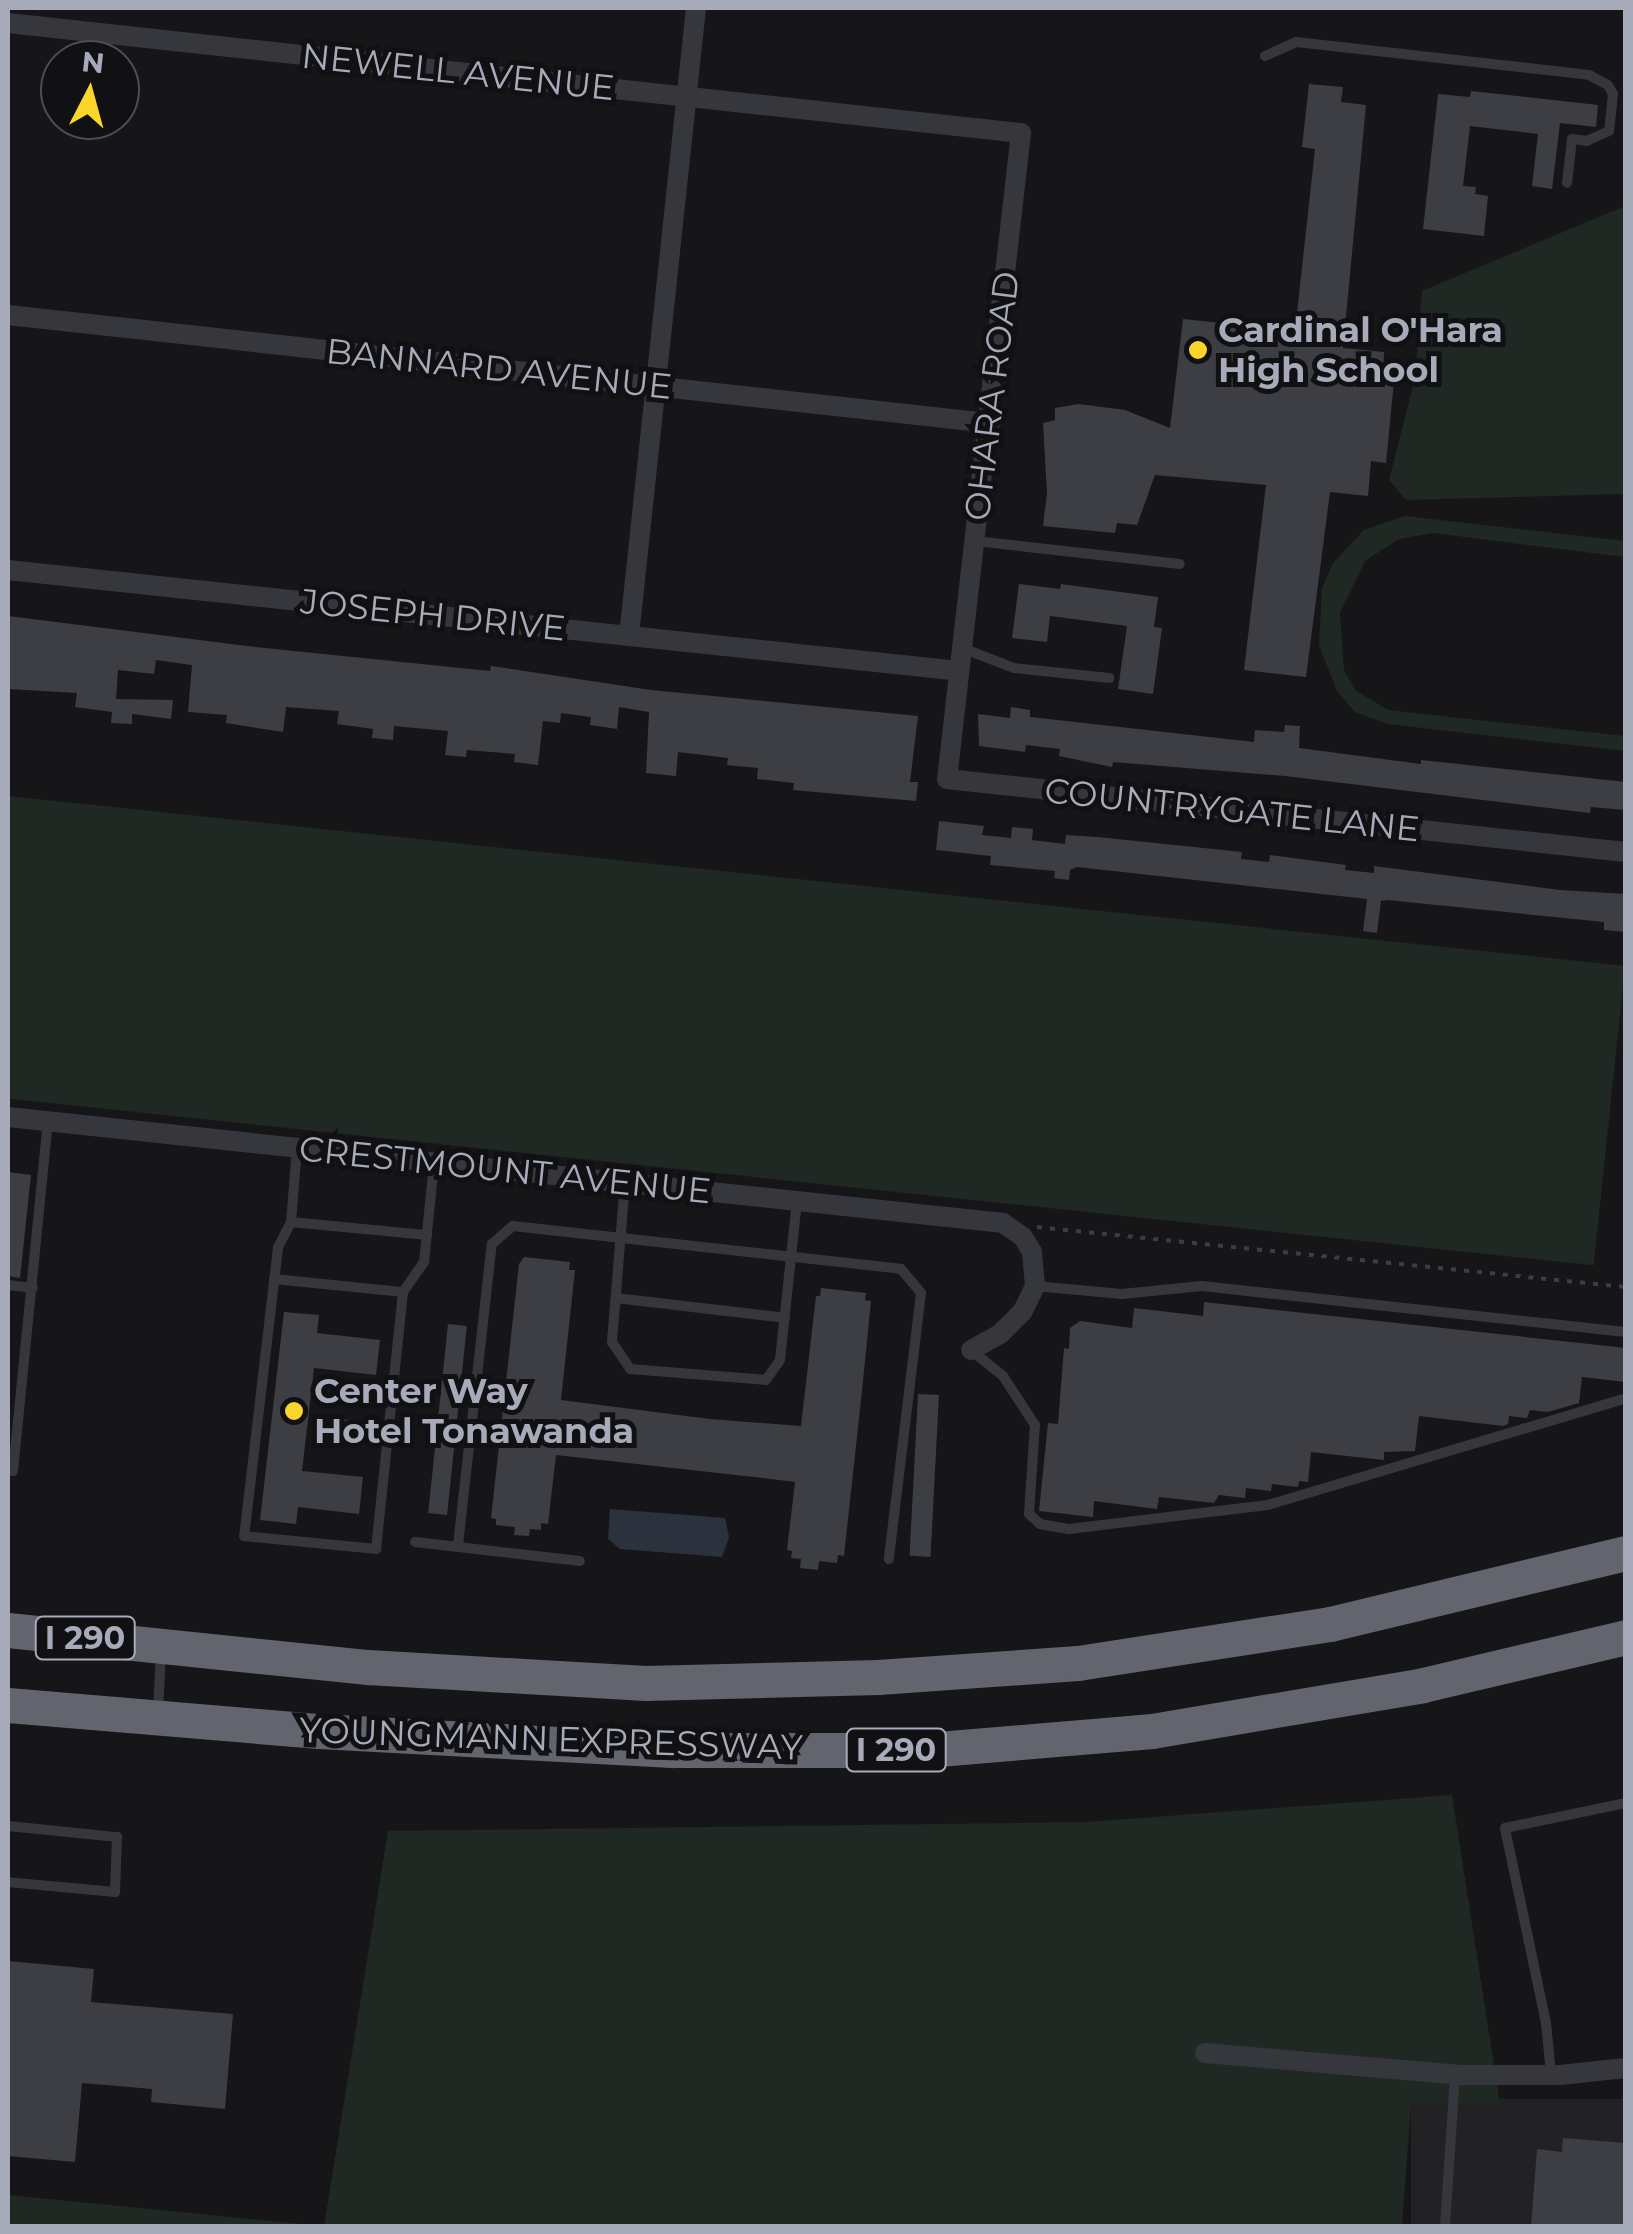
<!DOCTYPE html>
<style>
body{margin:0}
#map{position:relative;width:1633px;height:2234px;overflow:hidden;background:#161618;font-family:Montserrat,sans-serif}
div>[style]{position:absolute}
[style*='--x']{left:calc(var(--x)*1px);top:calc(var(--y)*1px);width:calc(var(--w)*1px);rotate:calc(var(--a)*1deg)}
.built>*{inset:0;background:#222225;transform-origin:0 0}
.green>*{inset:0;background:#1f2822;transform-origin:0 0}
.water>*{inset:0;background:#2b323d}
.building>*{inset:0;background:#3d3e43;transform-origin:0 0}
.path>*{height:4px;margin-top:-2px;transform-origin:0;background:repeating-linear-gradient(90deg,#3c3d44 0 5px,transparent 0 13px)}
.service>*{height:10px;margin:-5px;padding:0 5px;transform-origin:5px;border-radius:5px;background:#36373d}
.minor>*{height:20px;margin:-10px;padding:0 10px;transform-origin:10px;border-radius:10px;background:#36373d}
.motorway>*{height:35px;margin:-17.5px;padding:0 17.5px;transform-origin:17.5px;border-radius:17.5px;background:#62646e}
.dots>*{width:28px;height:28px;translate:-50% -50%;box-sizing:border-box;border:5px solid #111113;border-radius:50%}
span{translate:-50% -50%;white-space:nowrap;text-align:center;line-height:1.15;-webkit-text-stroke:10px #111113;paint-order:stroke}
.shield-label span{padding:2px 8px;background:#111113;border:2px solid;border-radius:8px;-webkit-text-stroke-width:0}
.shield-label{font-size:32px;color:#a7aab9;font-weight:700}
.street-label{font-size:35px;color:#a7aab9}
.poi-label{font-size:35px;color:#a7aab9;font-weight:700}
.left{translate:0 -50%;text-align:left}
.frame{position:absolute;inset:0;border:10px solid #a7aab9;pointer-events:none}
.north{position:absolute;left:40px;top:40px;width:100px;height:100px;box-sizing:border-box;background:#111113;border:2px solid #4d4e55;border-radius:50%;rotate:6deg;font-size:28px;font-weight:700;line-height:40px;text-align:center;color:#a7aab9}
.north::after{content:'';display:block;margin:auto;width:35px;height:45px;background:#fcd52a;clip-path:polygon(50% 0,100% 100%,50% 72%,0 100%)}
</style>
<div id="map">
<div class="built">
<i style="left:1625px;top:2099px;width:127px;height:214px;rotate:90deg"></i>
</div>
<div class="green">
<i style="clip-path:polygon(1625px 206px,1625px 494px,1406px 500px,1389px 480px,1415px 378px,1422px 291px)"></i>
<i style="clip-path:polygon(1405px 516px,1625px 541px,1625px 557px,1433px 533px,1399px 539px,1365px 561px,1340px 613px,1344px 670px,1355px 690px,1388px 710px,1625px 736px,1625px 751px,1387px 724px,1355px 712px,1337px 691px,1319px 646px,1322px 588px,1333px 563px,1364px 530px)"></i>
<i style="left:8px;top:796px;width:1626px;height:301px;rotate:6deg"></i>
<i style="clip-path:polygon(1452px 1795px,1500px 2104px,1411px 2104px,1402px 2226px,324px 2226px,388px 1831px,1086px 1822px)"></i>
<i style="clip-path:polygon(8px 2195px,322px 2226px,8px 2226px)"></i>
</div>
<div class="water">
<i style="clip-path:polygon(610px 1509px,725px 1518px,729px 1537px,722px 1557px,620px 1549px,608px 1539px)"></i>
</div>
<div class="building">
<i style="clip-path:polygon(1309px 84px,1343px 87px,1341px 102px,1366px 105px,1343px 348px,1384px 352px,1383px 382px,1394px 381px,1386px 463px,1371px 461px,1368px 496px,1330px 492px,1306px 677px,1244px 670px,1266px 485px,1155px 475px,1137px 525px,1117px 523px,1115px 533px,1043px 526px,1047px 493px,1043px 423px,1055px 420px,1055px 408px,1079px 404px,1125px 410px,1170px 428px,1183px 319px,1295px 331px,1315px 149px,1302px 147px)"></i>
<i style="clip-path:polygon(1471px 91px,1598px 105px,1596px 127px,1560px 123px,1552px 189px,1532px 186px,1538px 134px,1470px 126px,1463px 186px,1476px 187px,1475px 194px,1488px 196px,1484px 236px,1423px 229px,1438px 94px,1470px 97px)"></i>
<i style="clip-path:polygon(1019px 584px,1060px 589px,1061px 584px,1158px 597px,1154px 627px,1162px 628px,1153px 694px,1118px 689px,1127px 626px,1050px 616px,1047px 642px,1012px 638px)"></i>
<i style="clip-path:polygon(8px 616px,255px 647px,490px 671px,491px 666px,651px 690px,918px 716px,910px 782px,918px 782px,916px 801px,793px 790px,794px 783px,757px 779px,758px 768px,727px 765px,728px 758px,678px 752px,676px 776px,646px 773px,649px 712px,619px 707px,617px 729px,590px 725px,591px 717px,561px 713px,560px 723px,543px 721px,538px 765px,514px 762px,515px 754px,467px 750px,466px 757px,445px 755px,448px 731px,394px 726px,393px 740px,372px 738px,373px 729px,337px 724px,339px 711px,286px 707px,283px 732px,226px 723px,227px 715px,188px 712px,192px 665px,156px 660px,154px 674px,118px 670px,116px 699px,173px 700px,171px 719px,132px 714px,132px 724px,111px 723px,112px 712px,75px 707px,77px 693px,8px 689px)"></i>
<i style="clip-path:polygon(1011px 707px,1030px 710px,1030px 717px,1254px 742px,1255px 730px,1284px 732px,1285px 725px,1300px 726px,1299px 748px,1421px 764px,1421px 760px,1626px 782px,1626px 810px,1591px 807px,1590px 813px,1285px 776px,1113px 762px,1112px 767px,1059px 756px,1060px 749px,1026px 745px,1025px 752px,979px 746px,978px 714px,1010px 718px)"></i>
<i style="clip-path:polygon(939px 821px,984px 826px,982px 835px,1011px 838px,1012px 827px,1033px 829px,1032px 840px,1065px 844px,1066px 835px,1098px 837px,1242px 852px,1241px 859px,1269px 862px,1270px 855px,1346px 865px,1345px 870px,1374px 873px,1374px 866px,1560px 890px,1626px 894px,1626px 932px,1604px 930px,1604px 922px,1387px 900px,1381px 901px,1377px 933px,1363px 931px,1367px 899px,1077px 867px,1070px 870px,1069px 880px,1054px 878px,1055px 871px,990px 865px,991px 856px,936px 850px)"></i>
<i style="clip-path:polygon(8px 1172px,31px 1175px,20px 1278px,8px 1276px)"></i>
<i style="clip-path:polygon(524px 1257px,570px 1262px,569px 1270px,575px 1270px,561px 1400px,710px 1419px,801px 1426px,816px 1296px,820px 1296px,821px 1288px,866px 1293px,865px 1300px,871px 1301px,863px 1381px,844px 1556px,838px 1555px,837px 1563px,819px 1561px,818px 1570px,800px 1568px,801px 1559px,791px 1558px,792px 1551px,787px 1550px,795px 1482px,763px 1478px,556px 1455px,548px 1524px,541px 1523px,541px 1530px,530px 1529px,529px 1536px,514px 1535px,515px 1527px,496px 1525px,496px 1519px,491px 1518px,519px 1264px)"></i>
<i style="clip-path:polygon(1204px 1302px,1626px 1348px,1626px 1382px,1582px 1377px,1579px 1403px,1548px 1412px,1530px 1410px,1527px 1418px,1509px 1416px,1508px 1424px,1503px 1426px,1419px 1416px,1415px 1451px,1384px 1452px,1384px 1460px,1311px 1452px,1308px 1482px,1299px 1481px,1298px 1487px,1272px 1484px,1271px 1491px,1246px 1488px,1245px 1498px,1219px 1495px,1214px 1503px,1159px 1497px,1157px 1509px,1094px 1501px,1093px 1517px,1039px 1511px,1048px 1423px,1058px 1424px,1064px 1348px,1069px 1349px,1070px 1328px,1080px 1321px,1132px 1328px,1134px 1308px,1203px 1316px)"></i>
<i style="clip-path:polygon(284px 1312px,319px 1315px,317px 1333px,380px 1340px,376px 1375px,314px 1368px,302px 1471px,363px 1477px,359px 1514px,298px 1507px,296px 1524px,260px 1520px)"></i>
<i style="left:448px;top:1324px;width:19px;height:190px;rotate:6deg"></i>
<i style="left:918px;top:1394px;width:21px;height:162px;rotate:3deg"></i>
<i style="clip-path:polygon(8px 1961px,94px 1969px,91px 2002px,233px 2014px,225px 2109px,151px 2102px,152px 2089px,82px 2083px,75px 2162px,8px 2156px)"></i>
<i style="clip-path:polygon(1563px 2138px,1626px 2143px,1626px 2226px,1531px 2226px,1537px 2149px,1562px 2152px)"></i>
</div>
<div class="path">
<i style="--x:1037;--y:1227;--w:592;--a:5.82"></i>
</div>
<div class="service">
<i style="--x:1265;--y:56;--w:34;--a:-24"></i>
<i style="--x:1296;--y:42;--w:295;--a:6.4"></i>
<i style="--x:1589;--y:75;--w:21;--a:28"></i>
<i style="--x:1608;--y:85;--w:10;--a:61"></i>
<i style="--x:1613;--y:94;--w:37;--a:96"></i>
<i style="--x:1609;--y:131;--w:24;--a:156"></i>
<i style="--x:1587;--y:141;--w:15;--a:-172"></i>
<i style="--x:1572;--y:139;--w:44;--a:96.5"></i>
<i style="--x:975;--y:541;--w:206;--a:6.4"></i>
<i style="--x:962;--y:648;--w:56;--a:21"></i>
<i style="--x:1014;--y:668;--w:96;--a:6"></i>
<i style="--x:297;--y:1148;--w:74;--a:94.6"></i>
<i style="--x:291;--y:1222;--w:29;--a:117"></i>
<i style="--x:278;--y:1248;--w:290;--a:96.7"></i>
<i style="--x:244;--y:1536;--w:133;--a:5.6"></i>
<i style="--x:376;--y:1549;--w:258;--a:-84"></i>
<i style="--x:403;--y:1292;--w:37;--a:-55"></i>
<i style="--x:424;--y:1262;--w:100;--a:-84.2"></i>
<i style="--x:625;--y:1183;--w:160;--a:94.7"></i>
<i style="--x:612;--y:1342;--w:32;--a:56"></i>
<i style="--x:630;--y:1369;--w:136;--a:4.6"></i>
<i style="--x:766;--y:1380;--w:24;--a:-55"></i>
<i style="--x:780;--y:1360;--w:160;--a:-83.9"></i>
<i style="--x:291;--y:1222;--w:137;--a:5.5"></i>
<i style="--x:274;--y:1279;--w:130;--a:5.8"></i>
<i style="--x:8;--y:1285;--w:25;--a:7"></i>
<i style="--x:1035;--y:1286;--w:87;--a:5.3"></i>
<i style="--x:1122;--y:1294;--w:80;--a:-5.7"></i>
<i style="--x:1202;--y:1286;--w:426;--a:6.2"></i>
<i style="--x:616;--y:1298;--w:170;--a:6.7"></i>
<i style="--x:971;--y:1350;--w:41;--a:39.1"></i>
<i style="--x:1003;--y:1376;--w:59;--a:56.9"></i>
<i style="--x:1035;--y:1425;--w:89;--a:93.9"></i>
<i style="--x:1029;--y:1514;--w:15;--a:42"></i>
<i style="--x:1040;--y:1524;--w:29;--a:10"></i>
<i style="--x:1069;--y:1529;--w:200;--a:-6.9"></i>
<i style="--x:1268;--y:1505;--w:374;--a:-16.6"></i>
<i style="--x:341;--y:1424;--w:48;--a:5.9"></i>
<i style="--x:8;--y:1470;--w:5;--a:11"></i>
<i style="--x:13;--y:1471;--w:352;--a:-84.3"></i>
<i style="--x:415;--y:1542;--w:166;--a:6.6"></i>
<i style="--x:458;--y:1545;--w:303;--a:-83.6"></i>
<i style="--x:492;--y:1244;--w:28;--a:-41"></i>
<i style="--x:513;--y:1226;--w:390;--a:6.3"></i>
<i style="--x:901;--y:1269;--w:31;--a:50"></i>
<i style="--x:921;--y:1293;--w:268;--a:96.9"></i>
<i style="--x:158;--y:1710;--w:58;--a:-87"></i>
<i style="--x:8;--y:1826;--w:110;--a:5.8"></i>
<i style="--x:117;--y:1837;--w:55;--a:92.1"></i>
<i style="--x:115;--y:1892;--w:107;--a:-174.7"></i>
<i style="--x:1551;--y:2074;--w:51;--a:-95.6"></i>
<i style="--x:1546;--y:2023;--w:199;--a:-101.9"></i>
<i style="--x:1505;--y:1828;--w:124;--a:-11.7"></i>
<i style="--x:1445;--y:2226;--w:151;--a:-86.2"></i>
</div>
<div class="minor">
<i style="--x:8;--y:23;--w:1019;--a:6.2"></i>
<i style="--x:1021;--y:133;--w:650;--a:96.53"></i>
<i style="--x:947;--y:779;--w:683;--a:6.14"></i>
<i style="--x:8;--y:315;--w:988;--a:6.28"></i>
<i style="--x:8;--y:570;--w:956;--a:6.06"></i>
<i style="--x:629;--y:636;--w:632;--a:-83.91"></i>
<i style="--x:8;--y:1117;--w:1001;--a:6.08"></i>
<i style="--x:1003;--y:1223;--w:24;--a:35"></i>
<i style="--x:1023;--y:1237;--w:17;--a:59"></i>
<i style="--x:1032;--y:1252;--w:34;--a:85"></i>
<i style="--x:1035;--y:1286;--w:28;--a:116"></i>
<i style="--x:1023;--y:1311;--w:33;--a:135"></i>
<i style="--x:1000;--y:1334;--w:33;--a:151"></i>
<i style="--x:1205;--y:2053;--w:256;--a:4.9"></i>
<i style="--x:1460;--y:2075;--w:100;--a:0"></i>
<i style="--x:1560;--y:2075;--w:66;--a:-6.1"></i>
</div>
<div class="motorway">
<i style="--x:8;--y:1630;--w:362;--a:5.9"></i>
<i style="--x:368;--y:1667;--w:278;--a:3.3"></i>
<i style="--x:646;--y:1683;--w:232;--a:-1.5"></i>
<i style="--x:878;--y:1677;--w:200;--a:-4"></i>
<i style="--x:1078;--y:1663;--w:255;--a:-8.8"></i>
<i style="--x:1330;--y:1624;--w:304;--a:-13.5"></i>
<i style="--x:8;--y:1705;--w:312;--a:4.8"></i>
<i style="--x:319;--y:1731;--w:354;--a:3.1"></i>
<i style="--x:672;--y:1750;--w:254;--a:0"></i>
<i style="--x:926;--y:1750;--w:227;--a:-4.8"></i>
<i style="--x:1152;--y:1731;--w:275;--a:-9.6"></i>
<i style="--x:1423;--y:1685;--w:209;--a:-13.3"></i>
</div>
<div class="dots">
<i style="left:1198px;top:350px;background:#fcd52a"></i>
<i style="left:294px;top:1411px;background:#fcd52a"></i>
</div>
<div class="shield-label">
<span style="left:85px;top:1638px">I 290</span>
<span style="left:896px;top:1750px">I 290</span>
</div>
<div class="street-label">
<span style="left:458px;top:72px;rotate:6deg">NEWELL AVENUE</span>
<span style="left:499px;top:369px;rotate:6deg">BANNARD AVENUE</span>
<span style="left:992px;top:396px;rotate:-83deg">OHARA ROAD</span>
<span style="left:433px;top:615px;rotate:6deg">JOSEPH DRIVE</span>
<span style="left:1232px;top:810px;rotate:6deg">COUNTRYGATE LANE</span>
<span style="left:505px;top:1170px;rotate:6deg">CRESTMOUNT AVENUE</span>
<span style="left:551px;top:1739px;rotate:2deg">YOUNGMANN EXPRESSWAY</span>
</div>
<div class="poi-label">
<span class="left" style="left:1218px;top:350px">Cardinal O'Hara<br>High School</span>
<span class="left" style="left:314px;top:1411px">Center Way<br>Hotel Tonawanda</span>
</div>
<div class="frame"></div>
<div class="north">N</div>
</div>
